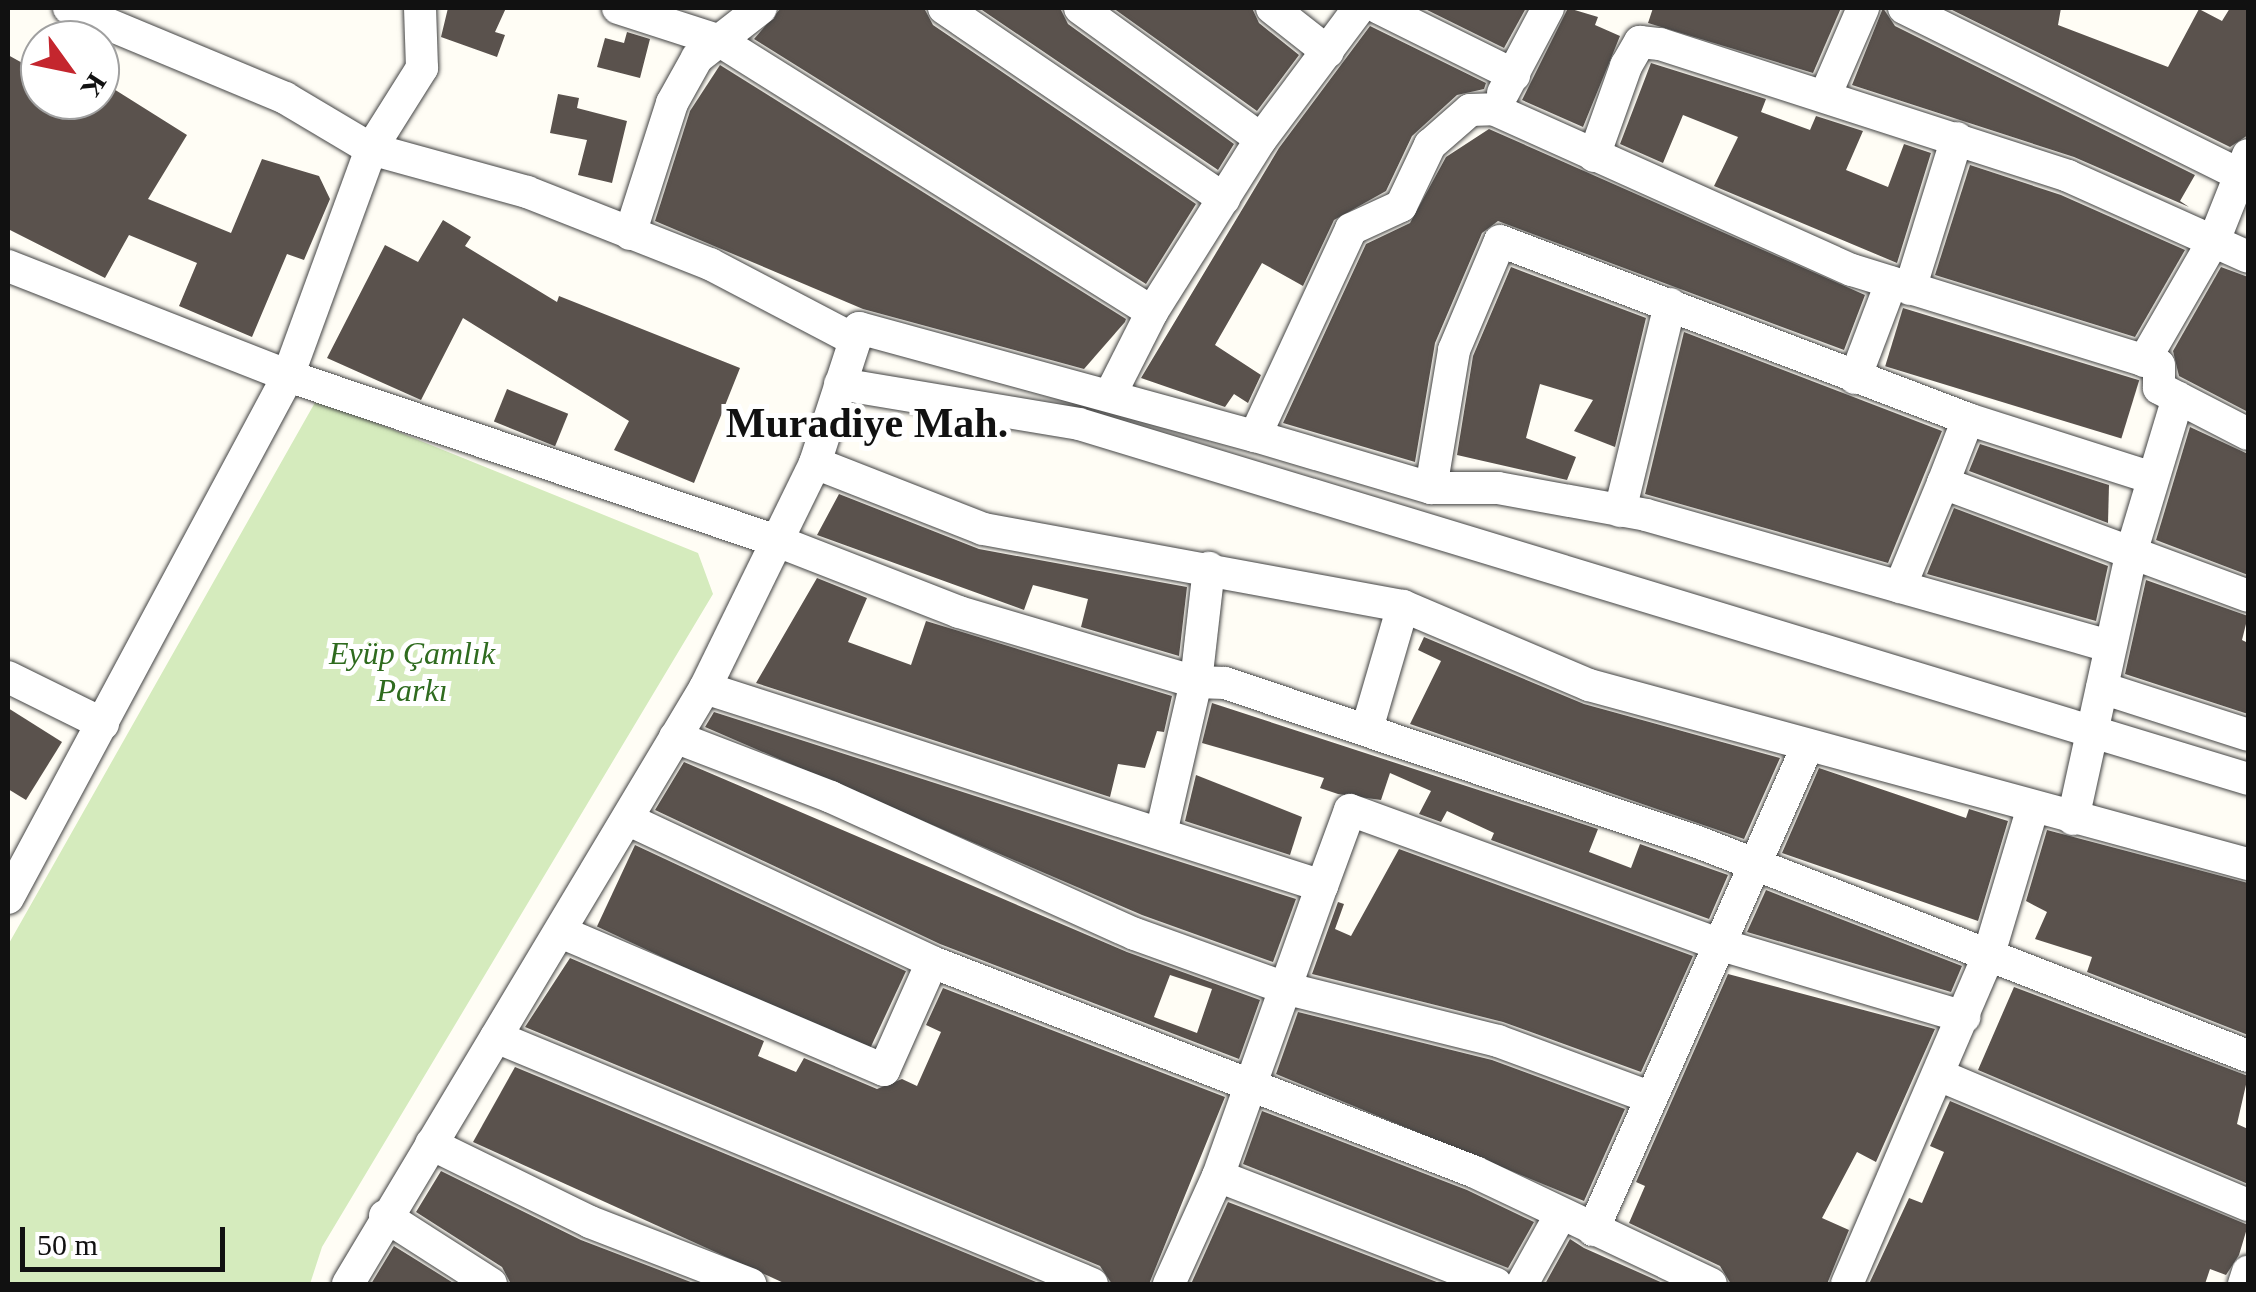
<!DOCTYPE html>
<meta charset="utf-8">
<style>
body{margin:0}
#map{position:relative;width:2256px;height:1292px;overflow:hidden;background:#fffdf5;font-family:Georgia,serif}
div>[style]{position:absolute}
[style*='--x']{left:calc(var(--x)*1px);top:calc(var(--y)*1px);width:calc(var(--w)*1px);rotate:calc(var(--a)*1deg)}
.green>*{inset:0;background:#d5ebbd}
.building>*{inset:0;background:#5a524d;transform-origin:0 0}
.roads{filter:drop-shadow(0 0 2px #444) drop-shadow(0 0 2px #444)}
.minor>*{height:32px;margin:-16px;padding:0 16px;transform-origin:16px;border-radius:16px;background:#fff}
span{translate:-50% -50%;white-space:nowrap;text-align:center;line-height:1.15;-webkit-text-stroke:10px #fff;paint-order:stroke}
.park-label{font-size:32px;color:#2f6b1f;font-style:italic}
.district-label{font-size:42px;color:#111;font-weight:700}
.frame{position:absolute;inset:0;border:10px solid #111;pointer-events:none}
.north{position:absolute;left:20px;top:20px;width:100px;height:100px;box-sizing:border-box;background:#fff;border:2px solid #a0a0a0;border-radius:50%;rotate:123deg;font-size:28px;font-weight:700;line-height:40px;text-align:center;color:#111}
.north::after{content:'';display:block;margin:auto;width:35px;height:45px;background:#c4262e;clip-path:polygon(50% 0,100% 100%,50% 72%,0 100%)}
.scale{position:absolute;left:20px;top:1227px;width:205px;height:45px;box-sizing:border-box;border:5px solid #111;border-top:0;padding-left:12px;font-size:30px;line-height:35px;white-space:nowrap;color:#111;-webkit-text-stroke:8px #fff;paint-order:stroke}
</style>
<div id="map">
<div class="green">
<i style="clip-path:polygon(317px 399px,698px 553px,713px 594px,322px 1247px,310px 1284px,8px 1284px,8px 945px)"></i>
</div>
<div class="building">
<i style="clip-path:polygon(448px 8px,506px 8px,495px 32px,505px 35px,497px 57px,441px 37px)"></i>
<i style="clip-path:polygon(781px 8px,924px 8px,933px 25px,1196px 204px,1146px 284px,754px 39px)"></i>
<i style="clip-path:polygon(979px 8px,1060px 8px,1068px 24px,1234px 144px,1218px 170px)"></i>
<i style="clip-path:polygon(1113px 8px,1252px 8px,1259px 23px,1299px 55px,1257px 111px)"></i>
<i style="clip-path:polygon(1423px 8px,1526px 8px,1504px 48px)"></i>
<i style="clip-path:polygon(1568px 8px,1598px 17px,1595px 25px,1620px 36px,1583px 127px,1522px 100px)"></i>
<i style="clip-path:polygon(1653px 8px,1841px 8px,1813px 73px,1648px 23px)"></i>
<i style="clip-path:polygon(1883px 8px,1895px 26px,2195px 175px,2180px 201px,2189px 207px,2074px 157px,1852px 85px)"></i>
<i style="clip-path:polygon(1948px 8px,2061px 8px,2058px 25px,2168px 67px,2199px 9px,2222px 21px,2230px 8px,2248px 8px,2248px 135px,2230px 147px)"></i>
<i style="clip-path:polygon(1370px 26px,1486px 83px,1484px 89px,1457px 95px,1412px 136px,1386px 191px,1334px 220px,1303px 286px,1262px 263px,1215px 345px,1261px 375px,1248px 403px,1234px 394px,1225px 407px,1141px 378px,1279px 148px)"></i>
<i style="clip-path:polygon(627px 32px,650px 39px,640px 78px,597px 67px,605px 38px,624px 43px)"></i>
<i style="clip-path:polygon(40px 43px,40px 100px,101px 100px,109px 86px,187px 135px,148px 199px,231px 233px,262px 159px,319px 176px,330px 199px,304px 260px,287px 254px,252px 337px,179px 306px,197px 263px,129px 235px,105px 278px,8px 229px,8px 55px,26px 65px)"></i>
<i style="clip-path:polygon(1651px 63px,1766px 99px,1761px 112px,1810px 130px,1816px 116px,1863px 131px,1846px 170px,1888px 187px,1904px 144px,1931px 153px,1897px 263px,1714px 186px,1738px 137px,1683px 115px,1663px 163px,1620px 144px)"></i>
<i style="clip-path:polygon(720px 65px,1126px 319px,1125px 322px,1084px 369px,863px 309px,655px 221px,690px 111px)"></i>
<i style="clip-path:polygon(558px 94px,579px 98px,577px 108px,627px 121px,612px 183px,578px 175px,587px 140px,550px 133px)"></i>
<i style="clip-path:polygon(1489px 129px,1865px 295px,1844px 350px,1498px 221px,1482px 233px,1435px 343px,1415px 462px,1283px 423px,1366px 244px,1410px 223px,1446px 157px)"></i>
<i style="clip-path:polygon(1970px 165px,2061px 195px,2185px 250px,2135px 337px,1935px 275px)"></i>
<i style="clip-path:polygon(443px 220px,471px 237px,465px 246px,557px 302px,559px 296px,740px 368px,694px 483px,614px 450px,629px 421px,463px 318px,421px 400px,327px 358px,385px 245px,418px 262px)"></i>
<i style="clip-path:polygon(1511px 267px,1646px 318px,1615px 447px,1574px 431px,1593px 400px,1540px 384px,1526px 438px,1576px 457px,1567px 480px,1457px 455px,1473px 356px)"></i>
<i style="clip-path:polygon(2221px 267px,2248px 277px,2248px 412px,2179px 376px,2173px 351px)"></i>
<i style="left:1903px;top:308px;width:247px;height:61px;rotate:17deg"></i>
<i style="clip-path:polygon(1684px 332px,1942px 431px,1888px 563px,1645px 494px)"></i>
<i style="left:507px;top:389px;width:66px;height:35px;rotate:22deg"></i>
<i style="clip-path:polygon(2190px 427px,2248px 454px,2248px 575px,2156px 540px)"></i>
<i style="clip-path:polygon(1980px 444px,2109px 485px,2108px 523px,1969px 471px)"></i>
<i style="clip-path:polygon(839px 494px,979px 549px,1187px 587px,1179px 656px,1081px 627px,1088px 599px,1033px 585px,1024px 610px,817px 535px)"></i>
<i style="clip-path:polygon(1954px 508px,2108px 566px,2096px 621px,1927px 574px)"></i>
<i style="clip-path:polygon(817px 578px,867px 598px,848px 642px,911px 665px,926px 621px,1172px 696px,1164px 732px,1157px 731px,1145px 768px,1118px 764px,1110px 797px,756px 683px)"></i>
<i style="clip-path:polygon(2146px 580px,2248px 616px,2242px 640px,2248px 643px,2248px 714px,2125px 674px)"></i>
<i style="clip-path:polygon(1424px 637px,1584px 704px,1780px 758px,1744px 839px,1410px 724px,1441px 661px,1418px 650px)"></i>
<i style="clip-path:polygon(1212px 703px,1598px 829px,1589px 852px,1631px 868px,1640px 844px,1728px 875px,1709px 919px,1491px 840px,1494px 833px,1447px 811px,1441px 822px,1419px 814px,1431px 791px,1390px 773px,1381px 800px,1338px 794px,1320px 788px,1324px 778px,1202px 743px)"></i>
<i style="clip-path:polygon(8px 708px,62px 742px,26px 800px,8px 789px)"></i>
<i style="clip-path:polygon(714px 712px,1296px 899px,1273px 962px,1142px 915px,705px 727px)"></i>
<i style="clip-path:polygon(evenodd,684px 762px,1127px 952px,1260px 1000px,1239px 1059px,940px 944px,655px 810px,684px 762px,1170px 975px,1212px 989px,1197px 1033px,1154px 1017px,1170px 975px)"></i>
<i style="clip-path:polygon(1819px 768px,1966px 818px,1969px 809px,2008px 821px,1978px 921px,1782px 853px)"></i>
<i style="clip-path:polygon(1196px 775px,1302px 817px,1290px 855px,1185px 821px)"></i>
<i style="clip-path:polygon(2047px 830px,2248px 883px,2248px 1035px,2087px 972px,2092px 957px,2035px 939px,2047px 912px,2026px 901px)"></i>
<i style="left:635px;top:845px;width:299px;height:90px;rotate:25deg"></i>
<i style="clip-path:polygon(1399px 849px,1693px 956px,1641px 1072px,1503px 1022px,1312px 974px,1338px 902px,1344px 904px,1335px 929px,1351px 936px)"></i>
<i style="clip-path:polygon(1766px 890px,1962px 966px,1951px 992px,1747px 932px)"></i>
<i style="clip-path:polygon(570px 958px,764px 1041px,758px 1056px,796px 1072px,804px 1058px,877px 1089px,902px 1079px,917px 1086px,941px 1032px,926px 1025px,943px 988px,1225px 1097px,1149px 1284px,1112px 1284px,1100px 1266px,525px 1027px)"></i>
<i style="clip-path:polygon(1728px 974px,1935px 1029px,1876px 1162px,1857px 1152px,1822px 1218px,1849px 1230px,1827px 1284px,1731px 1284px,1720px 1266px,1629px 1223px,1645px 1186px,1636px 1182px)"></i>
<i style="clip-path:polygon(2014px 987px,2248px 1076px,2237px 1124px,2248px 1129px,2248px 1184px,1978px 1070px)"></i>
<i style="clip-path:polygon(1298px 1012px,1492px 1060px,1625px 1109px,1584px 1201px,1276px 1074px)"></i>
<i style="clip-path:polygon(515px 1067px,1041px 1284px,786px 1284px,473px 1142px)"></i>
<i style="clip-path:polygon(1950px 1101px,2248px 1225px,2239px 1255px,2226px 1275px,2210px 1269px,2205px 1284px,1869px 1284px,1909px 1198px,1922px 1203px,1944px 1152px,1930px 1146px)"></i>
<i style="clip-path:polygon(1262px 1111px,1467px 1190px,1534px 1222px,1508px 1268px,1243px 1164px)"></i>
<i style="clip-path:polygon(441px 1171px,581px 1240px,696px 1284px,511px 1284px,502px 1267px,416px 1212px)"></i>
<i style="clip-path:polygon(1228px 1202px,1442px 1284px,1191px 1284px)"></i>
<i style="clip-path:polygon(1570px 1239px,1584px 1248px,1665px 1284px,1545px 1284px)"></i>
<i style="clip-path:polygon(394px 1246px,455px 1284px,371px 1284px)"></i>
</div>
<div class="roads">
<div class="minor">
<i style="--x:69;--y:8;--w:234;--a:22.6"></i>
<i style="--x:285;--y:98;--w:100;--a:30.7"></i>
<i style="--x:371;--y:149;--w:162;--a:15.4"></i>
<i style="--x:527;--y:192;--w:197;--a:21.5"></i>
<i style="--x:710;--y:264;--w:164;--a:27.7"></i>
<i style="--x:618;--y:8;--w:107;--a:17.9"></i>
<i style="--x:720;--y:41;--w:510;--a:32.1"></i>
<i style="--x:1152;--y:312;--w:93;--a:116.8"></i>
<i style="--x:944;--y:8;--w:339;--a:34.3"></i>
<i style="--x:1080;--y:8;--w:223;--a:35.9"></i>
<i style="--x:1272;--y:8;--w:71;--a:38.2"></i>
<i style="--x:1379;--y:8;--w:151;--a:26.4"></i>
<i style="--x:1904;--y:8;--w:384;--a:26.4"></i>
<i style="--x:1503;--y:93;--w:96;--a:-62.1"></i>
<i style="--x:1825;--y:96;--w:96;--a:-66.6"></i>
<i style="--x:1594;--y:156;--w:96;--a:-70.4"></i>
<i style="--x:1626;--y:66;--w:28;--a:-60"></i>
<i style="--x:1640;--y:42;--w:20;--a:6"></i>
<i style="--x:1660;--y:44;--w:429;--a:17.9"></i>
<i style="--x:2068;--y:176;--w:197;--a:24.2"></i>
<i style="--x:630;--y:234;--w:138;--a:-72.2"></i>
<i style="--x:672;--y:103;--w:51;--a:-60.9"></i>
<i style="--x:697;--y:58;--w:81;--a:-38"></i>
<i style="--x:8;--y:266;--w:301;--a:21.4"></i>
<i style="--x:288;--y:376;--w:516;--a:18.65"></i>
<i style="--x:777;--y:541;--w:195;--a:21.3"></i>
<i style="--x:959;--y:612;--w:247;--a:16.5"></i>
<i style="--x:1196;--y:682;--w:29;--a:2"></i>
<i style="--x:1225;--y:683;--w:496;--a:18.6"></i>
<i style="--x:1695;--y:841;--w:593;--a:21.25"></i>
<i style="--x:1910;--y:289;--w:158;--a:-72.7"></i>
<i style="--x:1152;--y:312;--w:204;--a:-57.8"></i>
<i style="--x:1261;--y:139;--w:164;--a:-53.2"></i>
<i style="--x:2144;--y:361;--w:142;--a:-60"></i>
<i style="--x:2215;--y:238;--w:89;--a:-68.3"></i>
<i style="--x:1855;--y:378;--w:102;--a:-69.2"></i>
<i style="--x:840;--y:384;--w:242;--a:9.5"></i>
<i style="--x:1079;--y:424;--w:1222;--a:16.89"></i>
<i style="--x:1968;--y:419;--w:69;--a:111.3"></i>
<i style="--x:1943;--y:483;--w:325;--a:20.3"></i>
<i style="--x:1255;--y:436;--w:184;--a:16.5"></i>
<i style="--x:1431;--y:488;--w:67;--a:0"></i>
<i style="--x:1498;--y:488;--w:150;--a:10.3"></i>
<i style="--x:1646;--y:515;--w:482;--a:15.8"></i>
<i style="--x:815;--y:463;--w:180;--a:21.4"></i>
<i style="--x:983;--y:529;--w:427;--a:10.4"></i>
<i style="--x:1403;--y:606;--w:202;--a:23"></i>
<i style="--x:1589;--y:685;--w:683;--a:15.2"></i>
<i style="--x:1431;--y:488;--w:140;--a:-80.5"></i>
<i style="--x:1454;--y:350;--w:118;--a:-67.1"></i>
<i style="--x:1500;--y:241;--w:501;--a:20.82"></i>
<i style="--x:1968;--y:419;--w:191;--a:17.7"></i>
<i style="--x:1620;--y:511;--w:213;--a:-76.4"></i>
<i style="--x:1900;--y:587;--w:113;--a:-67.5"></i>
<i style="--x:8;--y:677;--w:106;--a:26.3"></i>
<i style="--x:705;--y:688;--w:648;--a:17.79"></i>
<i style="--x:1322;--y:886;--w:81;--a:-69.8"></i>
<i style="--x:1350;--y:810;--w:392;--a:20"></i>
<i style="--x:1718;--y:944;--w:257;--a:16.5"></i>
<i style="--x:2102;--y:688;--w:153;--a:17.8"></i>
<i style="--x:1367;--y:729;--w:128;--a:-73.7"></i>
<i style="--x:675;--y:737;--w:167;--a:21"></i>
<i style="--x:831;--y:797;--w:333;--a:24.3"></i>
<i style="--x:1135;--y:934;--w:163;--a:19.8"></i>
<i style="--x:1288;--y:989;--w:216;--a:13.9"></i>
<i style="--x:1498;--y:1041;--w:159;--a:20.3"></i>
<i style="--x:2073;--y:819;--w:275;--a:-77.6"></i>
<i style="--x:2132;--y:550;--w:159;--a:-73.2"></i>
<i style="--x:629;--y:820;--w:335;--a:25.1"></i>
<i style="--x:932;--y:962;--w:582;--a:21.14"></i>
<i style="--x:1475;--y:1172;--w:261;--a:25.4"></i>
<i style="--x:1162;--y:829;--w:151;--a:-77"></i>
<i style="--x:1196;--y:682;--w:115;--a:-83.5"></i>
<i style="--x:8;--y:898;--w:592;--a:-61.79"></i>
<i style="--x:288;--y:376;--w:242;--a:-69.9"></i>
<i style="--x:371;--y:149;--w:96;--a:-57.8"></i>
<i style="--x:422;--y:68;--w:60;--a:-91.9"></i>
<i style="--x:563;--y:933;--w:349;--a:23.1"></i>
<i style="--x:884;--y:1070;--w:118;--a:-66"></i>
<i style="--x:496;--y:1037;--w:645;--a:22.51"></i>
<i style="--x:1941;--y:1076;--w:333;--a:22.8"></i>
<i style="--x:431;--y:1144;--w:177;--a:26.1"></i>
<i style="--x:590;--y:1222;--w:172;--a:21.2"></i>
<i style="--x:1218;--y:1176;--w:298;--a:21.2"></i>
<i style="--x:385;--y:1216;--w:126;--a:32.7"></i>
<i style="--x:1593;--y:1230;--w:528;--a:-66.1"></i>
<i style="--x:348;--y:1284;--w:695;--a:-59.08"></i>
<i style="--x:705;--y:688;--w:250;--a:-63.9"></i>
<i style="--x:815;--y:463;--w:142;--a:-71.9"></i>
<i style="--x:859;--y:328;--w:410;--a:15.3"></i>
<i style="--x:1255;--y:436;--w:228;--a:-65.1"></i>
<i style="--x:1351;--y:229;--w:55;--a:-24.7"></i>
<i style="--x:1401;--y:206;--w:68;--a:-64.6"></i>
<i style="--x:1430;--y:145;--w:53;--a:-41.2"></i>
<i style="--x:1470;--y:110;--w:23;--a:-2"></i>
<i style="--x:1493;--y:109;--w:393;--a:24.2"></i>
<i style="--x:1852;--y:270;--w:321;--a:17.2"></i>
<i style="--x:2159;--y:365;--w:23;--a:90"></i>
<i style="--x:2159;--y:388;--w:100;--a:27.3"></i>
<i style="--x:1169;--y:1284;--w:119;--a:-65.6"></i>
<i style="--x:1218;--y:1176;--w:308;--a:-70.3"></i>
<i style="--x:1522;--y:1284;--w:80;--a:-60.9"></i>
<i style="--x:1847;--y:1284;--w:356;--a:-66.7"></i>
<i style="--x:1988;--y:957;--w:153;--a:-73.3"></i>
<i style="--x:2244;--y:1284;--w:13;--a:-72"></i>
</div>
</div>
<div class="park-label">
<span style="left:412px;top:672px">Eyüp Çamlık<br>Parkı</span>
</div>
<div class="district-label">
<span style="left:867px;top:423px">Muradiye Mah.</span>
</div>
<div class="frame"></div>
<div class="north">K</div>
<div class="scale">50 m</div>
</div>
